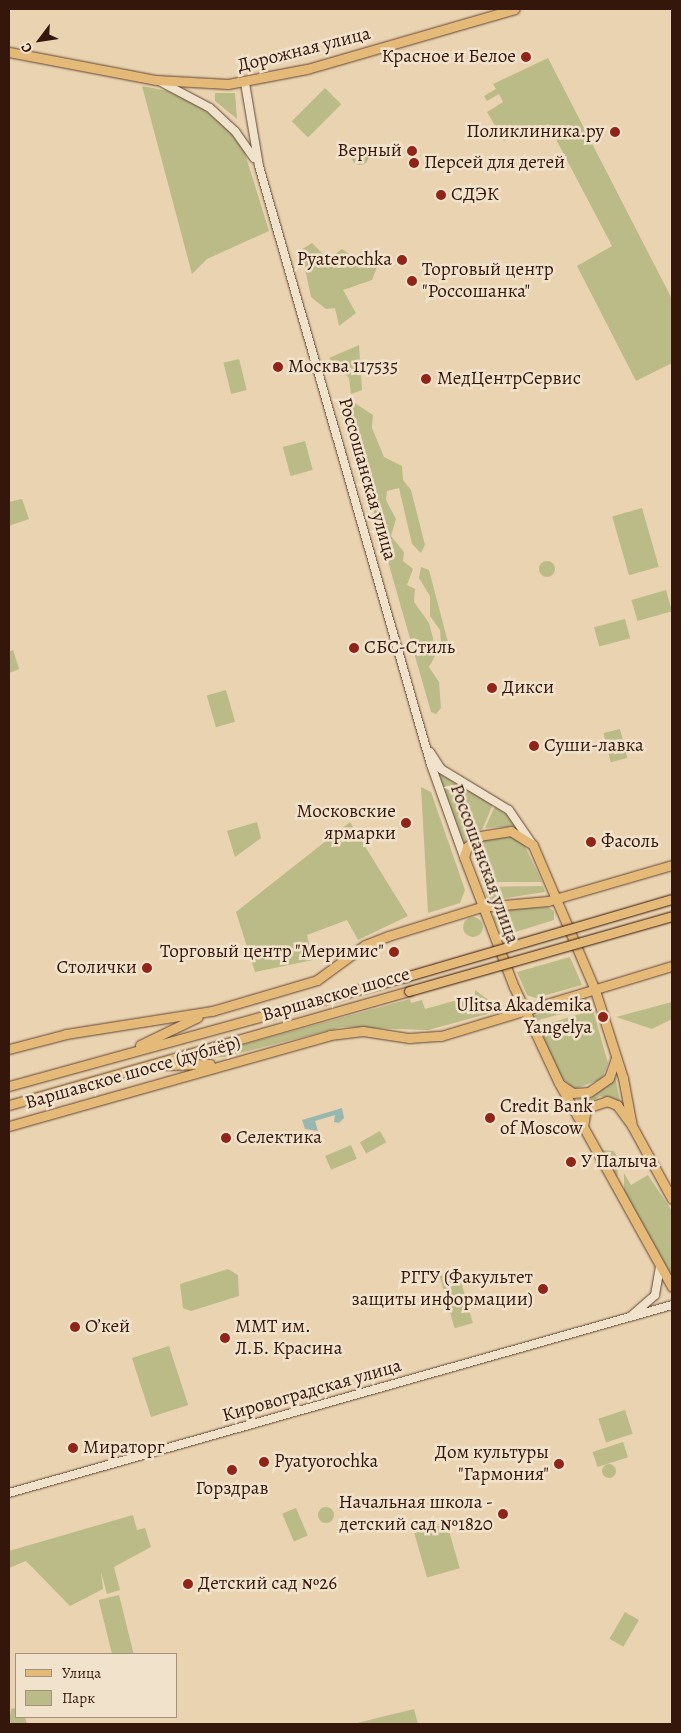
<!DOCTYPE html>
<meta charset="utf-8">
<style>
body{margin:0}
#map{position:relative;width:681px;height:1733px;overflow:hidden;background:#ead3b0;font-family:Alegreya,serif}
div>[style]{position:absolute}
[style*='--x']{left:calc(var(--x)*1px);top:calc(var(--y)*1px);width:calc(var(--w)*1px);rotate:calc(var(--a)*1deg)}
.green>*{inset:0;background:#bb8;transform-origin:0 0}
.round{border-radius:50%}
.water>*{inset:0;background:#98b7ae}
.roads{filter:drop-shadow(0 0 1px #624534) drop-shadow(0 0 1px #624534)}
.minor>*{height:8px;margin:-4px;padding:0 4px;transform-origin:4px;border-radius:4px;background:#f1e2cc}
.major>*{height:9px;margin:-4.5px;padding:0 4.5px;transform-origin:4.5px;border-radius:4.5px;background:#e5ba78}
.bridges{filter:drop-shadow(0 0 1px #34160a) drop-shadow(0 0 1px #34160a)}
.major-bridge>*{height:9px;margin:-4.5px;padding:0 4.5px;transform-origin:4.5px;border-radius:4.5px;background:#e5ba78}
.dots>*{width:14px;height:14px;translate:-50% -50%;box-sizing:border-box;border:2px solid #f1e2cc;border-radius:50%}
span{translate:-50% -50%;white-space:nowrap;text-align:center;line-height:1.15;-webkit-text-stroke:5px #f1e2cc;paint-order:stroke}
.street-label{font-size:19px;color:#34160a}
.poi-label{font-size:19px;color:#34160a}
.right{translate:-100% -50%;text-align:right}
.left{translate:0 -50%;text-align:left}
.frame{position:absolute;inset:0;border:10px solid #34160a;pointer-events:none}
.legend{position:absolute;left:15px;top:1653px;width:162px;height:65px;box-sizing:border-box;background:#f1e2cc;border:1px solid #a5907e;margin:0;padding:6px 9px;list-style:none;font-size:15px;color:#34160a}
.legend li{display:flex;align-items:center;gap:10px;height:25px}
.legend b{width:25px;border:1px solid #a5907e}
.north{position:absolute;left:15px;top:15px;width:50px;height:50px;-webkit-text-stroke:4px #f1e2cc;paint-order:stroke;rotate:239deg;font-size:14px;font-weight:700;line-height:20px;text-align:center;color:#34160a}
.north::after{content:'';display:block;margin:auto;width:18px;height:22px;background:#34160a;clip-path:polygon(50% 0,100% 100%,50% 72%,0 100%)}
</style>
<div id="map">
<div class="green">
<i style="clip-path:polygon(548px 58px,672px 299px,672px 363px,636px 381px,577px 266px,612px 246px,548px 124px,524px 138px,520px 131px,504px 141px,487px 112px,503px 102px,499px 94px,487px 101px,484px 96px,496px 89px,493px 84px)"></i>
<i style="clip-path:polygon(142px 86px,168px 91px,201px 107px,232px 133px,243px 147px,269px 231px,207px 259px,192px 274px)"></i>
<i style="left:325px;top:88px;width:23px;height:47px;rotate:45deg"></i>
<i style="clip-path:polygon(215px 93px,235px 93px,237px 119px,215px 101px)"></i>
<i class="round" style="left:351px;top:147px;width:18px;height:18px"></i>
<i style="clip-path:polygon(312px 243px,328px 259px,342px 249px,356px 259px,367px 253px,377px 267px,372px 280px,343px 290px,356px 313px,339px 326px,335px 308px,326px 309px,311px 297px,301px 250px)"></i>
<i style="clip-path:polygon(359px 345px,362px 390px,351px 394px,349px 378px,329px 358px)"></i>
<i style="left:239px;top:359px;width:32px;height:16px;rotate:76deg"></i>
<i style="clip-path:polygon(353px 402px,373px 415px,372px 428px,384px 457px,402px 466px,403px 480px,411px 490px,425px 545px,421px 553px,412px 544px,399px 488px,387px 491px,386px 500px,396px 519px,391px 536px,404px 552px,403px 561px,413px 569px,407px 585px,415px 589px,414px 602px,429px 623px,433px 638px,435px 656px,429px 667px,439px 682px,441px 708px,436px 714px,431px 712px,345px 411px)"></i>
<i style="left:305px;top:441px;width:30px;height:23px;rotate:75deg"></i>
<i style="clip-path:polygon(22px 499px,29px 519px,9px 526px,9px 502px)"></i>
<i style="left:642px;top:508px;width:61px;height:31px;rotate:74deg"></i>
<i class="round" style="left:539px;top:561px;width:16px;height:16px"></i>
<i style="clip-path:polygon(421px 567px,429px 570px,449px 646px,441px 643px,440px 630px,430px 616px,430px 596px,419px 578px)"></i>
<i style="left:666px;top:590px;width:22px;height:36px;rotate:74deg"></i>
<i style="left:625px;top:619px;width:20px;height:32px;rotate:75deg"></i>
<i style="clip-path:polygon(13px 650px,19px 669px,9px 673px,9px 652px)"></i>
<i style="left:226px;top:690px;width:33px;height:20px;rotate:74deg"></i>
<i style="left:620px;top:729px;width:30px;height:17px;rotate:76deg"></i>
<i style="clip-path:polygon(438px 773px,493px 804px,483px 828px,464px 843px)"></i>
<i style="clip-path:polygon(421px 787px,431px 792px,465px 890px,460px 903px,428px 913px)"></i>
<i style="clip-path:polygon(495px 806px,512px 819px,517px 826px,485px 828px)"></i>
<i style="clip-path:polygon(257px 822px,261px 838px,235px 857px,227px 831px)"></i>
<i style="clip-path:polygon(350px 822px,408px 916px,358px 940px,347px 920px,307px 935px,313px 960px,255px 972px,236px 912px)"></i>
<i style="clip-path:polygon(512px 835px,523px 842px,542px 882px,482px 882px,475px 847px,482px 840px)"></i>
<i style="clip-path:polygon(543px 886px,545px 892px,488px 901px,484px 887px)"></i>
<i style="clip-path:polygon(548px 907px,554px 911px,554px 920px,502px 936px,493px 916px,510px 909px)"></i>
<i class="round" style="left:463px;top:917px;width:20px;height:20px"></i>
<i style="clip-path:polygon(570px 957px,582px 985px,536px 998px,527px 995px,517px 972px)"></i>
<i style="clip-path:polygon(475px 990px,502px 1010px,428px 1030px,342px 1027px,225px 1057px,194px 1058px,410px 999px,411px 1003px,422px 1000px,425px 1009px,475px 995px)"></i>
<i style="clip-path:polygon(586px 998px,591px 1004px,579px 1009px,535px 1021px,533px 1016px)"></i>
<i style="clip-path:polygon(672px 1002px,672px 1019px,652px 1029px,616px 1017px)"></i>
<i style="clip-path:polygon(593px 1010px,608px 1063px,602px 1079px,574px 1089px,562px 1078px,537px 1027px)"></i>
<i style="clip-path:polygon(615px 1077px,620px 1101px,600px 1096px,580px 1110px,576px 1100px,599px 1092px)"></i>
<i style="left:380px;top:1131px;width:13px;height:23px;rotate:61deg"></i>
<i style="left:351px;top:1145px;width:15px;height:28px;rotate:67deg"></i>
<i style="clip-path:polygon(601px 1150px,614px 1151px,619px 1161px,617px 1178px)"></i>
<i style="clip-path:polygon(624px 1173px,631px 1185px,648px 1175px,672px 1211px,672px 1280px,624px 1191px)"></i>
<i style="clip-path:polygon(228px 1269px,238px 1275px,239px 1296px,191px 1311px,183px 1308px,180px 1284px)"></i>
<i style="left:458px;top:1271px;width:54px;height:19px;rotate:74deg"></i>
<i style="left:169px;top:1346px;width:62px;height:39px;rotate:72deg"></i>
<i style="left:625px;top:1410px;width:25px;height:28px;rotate:72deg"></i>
<i style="left:623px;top:1442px;width:16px;height:32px;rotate:72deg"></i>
<i class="round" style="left:602px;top:1464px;width:14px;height:14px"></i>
<i class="round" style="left:318px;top:1507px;width:16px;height:16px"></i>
<i style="left:296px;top:1508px;width:30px;height:15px;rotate:67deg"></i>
<i style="clip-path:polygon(133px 1515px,137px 1530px,145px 1528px,151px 1547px,114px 1567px,120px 1590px,107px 1594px,101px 1572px,103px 1589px,70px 1606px,26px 1561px,9px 1568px,9px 1551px)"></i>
<i style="left:447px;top:1524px;width:46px;height:34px;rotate:74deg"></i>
<i style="left:119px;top:1595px;width:61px;height:21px;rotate:76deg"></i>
<i style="left:625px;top:1612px;width:16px;height:31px;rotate:30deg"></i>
<i style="clip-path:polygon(16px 1708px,16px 1717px,25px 1717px,27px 1724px,9px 1724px,11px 1709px)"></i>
<i style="clip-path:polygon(414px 1709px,418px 1724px,357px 1724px,357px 1723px)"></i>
</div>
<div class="water">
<i style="clip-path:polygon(342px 1108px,344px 1118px,339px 1123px,334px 1122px,335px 1115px,315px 1121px,318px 1131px,305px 1129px,302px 1120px)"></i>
</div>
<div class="roads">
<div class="minor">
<i style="--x:161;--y:82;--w:55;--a:28"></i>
<i style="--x:210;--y:108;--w:34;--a:43"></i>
<i style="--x:235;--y:131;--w:33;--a:55"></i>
<i style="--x:245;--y:83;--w:84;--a:80.4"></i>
<i style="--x:259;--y:166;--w:623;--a:73.98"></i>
<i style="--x:431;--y:765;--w:98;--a:70.3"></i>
<i style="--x:430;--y:752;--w:20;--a:57"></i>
<i style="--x:441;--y:769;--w:79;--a:31.1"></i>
<i style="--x:509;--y:810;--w:42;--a:55.6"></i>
<i style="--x:630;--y:1317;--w:33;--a:-41"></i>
<i style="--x:655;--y:1295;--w:29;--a:-80"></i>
<i style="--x:9;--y:1493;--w:689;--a:-15.83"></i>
</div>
<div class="major">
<i style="--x:9;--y:52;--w:150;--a:10.8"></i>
<i style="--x:156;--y:80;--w:72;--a:3.2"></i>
<i style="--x:228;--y:84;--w:80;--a:-10.8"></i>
<i style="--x:307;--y:69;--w:216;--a:-16.1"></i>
<i style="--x:140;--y:1045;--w:64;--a:-25.8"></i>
<i style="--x:9;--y:1049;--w:59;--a:-14.7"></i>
<i style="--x:66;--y:1034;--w:148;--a:-9"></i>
<i style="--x:212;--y:1011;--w:109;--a:-16.4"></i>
<i style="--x:317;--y:980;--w:59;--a:-36.1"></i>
<i style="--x:365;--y:945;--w:25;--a:-21"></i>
<i style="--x:388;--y:936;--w:97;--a:-17.3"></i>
<i style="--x:481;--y:907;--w:67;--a:-5.1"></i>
<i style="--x:548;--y:901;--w:129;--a:-16.2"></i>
<i style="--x:163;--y:1065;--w:47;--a:-1.2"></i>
<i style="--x:561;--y:1085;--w:14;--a:34"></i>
<i style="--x:573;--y:1093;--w:16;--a:-4"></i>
<i style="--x:589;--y:1092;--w:24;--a:-35"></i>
<i style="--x:609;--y:1078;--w:21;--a:-71"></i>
<i style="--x:9;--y:1086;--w:411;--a:-15.4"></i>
<i style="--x:9;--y:1105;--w:416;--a:-15.9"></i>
<i style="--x:9;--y:1126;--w:334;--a:-15.8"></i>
<i style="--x:330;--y:1035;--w:33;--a:-7"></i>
<i style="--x:363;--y:1031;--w:47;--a:8.7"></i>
<i style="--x:409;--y:1038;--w:32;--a:-4"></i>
<i style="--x:441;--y:1036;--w:241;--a:-16.9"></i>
<i style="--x:583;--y:1127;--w:19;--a:-81"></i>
<i style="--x:586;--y:1108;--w:22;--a:-18"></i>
<i style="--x:607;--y:1101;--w:11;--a:22"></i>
<i style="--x:617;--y:1105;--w:24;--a:54"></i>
<i style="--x:672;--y:1199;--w:83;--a:-118.7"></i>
<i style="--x:632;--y:1126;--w:49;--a:-100.6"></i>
<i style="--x:623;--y:1078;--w:92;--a:-107.7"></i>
<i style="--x:595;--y:990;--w:158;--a:-113.2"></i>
<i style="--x:533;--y:845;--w:26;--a:-148"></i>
<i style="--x:511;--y:831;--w:31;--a:171"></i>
<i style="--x:480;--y:836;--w:17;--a:140"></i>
<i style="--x:467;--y:847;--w:10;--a:107"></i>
<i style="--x:464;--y:857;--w:139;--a:69"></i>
<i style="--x:514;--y:987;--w:106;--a:64.9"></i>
<i style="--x:559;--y:1083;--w:233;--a:61"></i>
</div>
</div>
<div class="bridges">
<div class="major-bridge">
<i style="--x:405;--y:977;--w:278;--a:-16.3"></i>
<i style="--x:409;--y:991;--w:273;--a:-15.9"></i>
</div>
</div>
<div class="dots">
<i style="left:526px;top:57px;background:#8f2418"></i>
<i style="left:615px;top:132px;background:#8f2418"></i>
<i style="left:412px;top:151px;background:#8f2418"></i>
<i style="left:414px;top:163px;background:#8f2418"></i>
<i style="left:441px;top:195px;background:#8f2418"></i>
<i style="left:402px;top:260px;background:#8f2418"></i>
<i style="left:412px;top:281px;background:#8f2418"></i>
<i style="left:278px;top:367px;background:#8f2418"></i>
<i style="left:426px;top:379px;background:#8f2418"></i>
<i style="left:354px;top:648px;background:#8f2418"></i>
<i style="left:492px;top:688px;background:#8f2418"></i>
<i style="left:534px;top:746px;background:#8f2418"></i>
<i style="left:406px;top:823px;background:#8f2418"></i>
<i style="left:591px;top:842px;background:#8f2418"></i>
<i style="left:394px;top:952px;background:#8f2418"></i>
<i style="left:147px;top:968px;background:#8f2418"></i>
<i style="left:603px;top:1017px;background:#8f2418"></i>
<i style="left:490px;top:1118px;background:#8f2418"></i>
<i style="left:226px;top:1138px;background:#8f2418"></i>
<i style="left:571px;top:1162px;background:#8f2418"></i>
<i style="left:543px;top:1289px;background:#8f2418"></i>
<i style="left:75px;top:1327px;background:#8f2418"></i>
<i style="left:225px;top:1338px;background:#8f2418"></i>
<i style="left:73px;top:1448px;background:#8f2418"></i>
<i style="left:264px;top:1462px;background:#8f2418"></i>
<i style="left:559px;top:1464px;background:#8f2418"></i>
<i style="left:232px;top:1470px;background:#8f2418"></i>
<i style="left:503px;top:1514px;background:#8f2418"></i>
<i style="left:188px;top:1584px;background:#8f2418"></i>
</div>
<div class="street-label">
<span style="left:304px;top:50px;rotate:-14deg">Дорожная улица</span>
<span style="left:367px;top:479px;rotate:74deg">Россошанская улица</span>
<span style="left:484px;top:864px;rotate:70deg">Россошанская улица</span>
<span style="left:336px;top:995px;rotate:-16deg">Варшавское шоссе</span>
<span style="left:133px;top:1073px;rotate:-16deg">Варшавское шоссе (дублёр)</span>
<span style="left:312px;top:1391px;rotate:-16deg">Кировоградская улица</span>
</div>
<div class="poi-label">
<span class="right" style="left:516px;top:57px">Красное и Белое</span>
<span class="right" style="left:604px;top:132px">Поликлиника.ру</span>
<span class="right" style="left:402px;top:151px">Верный</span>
<span class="left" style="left:424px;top:163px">Персей для детей</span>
<span class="left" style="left:451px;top:195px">СДЭК</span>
<span class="right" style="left:392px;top:260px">Pyaterochka</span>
<span class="left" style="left:422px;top:281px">Торговый центр<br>"Россошанка"</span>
<span class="left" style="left:288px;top:367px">Москва 117535</span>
<span class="left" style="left:437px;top:379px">МедЦентрСервис</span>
<span class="left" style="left:364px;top:648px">СБС-Стиль</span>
<span class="left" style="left:502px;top:688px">Дикси</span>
<span class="left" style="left:544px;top:746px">Суши-лавка</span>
<span class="right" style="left:396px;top:823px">Московские<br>ярмарки</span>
<span class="left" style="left:601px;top:842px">Фасоль</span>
<span class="right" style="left:384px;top:952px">Торговый центр "Меримис"</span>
<span class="right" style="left:137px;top:968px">Столички</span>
<span class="right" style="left:592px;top:1017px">Ulitsa Akademika<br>Yangelya</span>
<span class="left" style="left:500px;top:1118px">Credit Bank<br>of Moscow</span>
<span class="left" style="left:236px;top:1138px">Селектика</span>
<span class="left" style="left:581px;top:1162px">У Палыча</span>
<span class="right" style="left:533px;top:1289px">РГГУ (Факультет<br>защиты информации)</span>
<span class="left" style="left:85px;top:1327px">О’кей</span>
<span class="left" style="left:235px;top:1338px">ММТ им.<br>Л.Б. Красина</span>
<span class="left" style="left:83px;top:1448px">Мираторг</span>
<span class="right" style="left:549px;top:1464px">Дом культуры<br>"Гармония"</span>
<span class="left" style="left:274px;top:1462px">Pyatyorochka</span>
<span style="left:232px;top:1489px">Горздрав</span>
<span class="right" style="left:493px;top:1514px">Начальная школа -<br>детский сад №1820</span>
<span class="left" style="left:198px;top:1584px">Детский сад №26</span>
</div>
<div class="frame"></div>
<ul class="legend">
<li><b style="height:6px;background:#e5ba78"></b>Улица</li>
<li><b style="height:14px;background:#bb8"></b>Парк</li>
</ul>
<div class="north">С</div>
</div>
